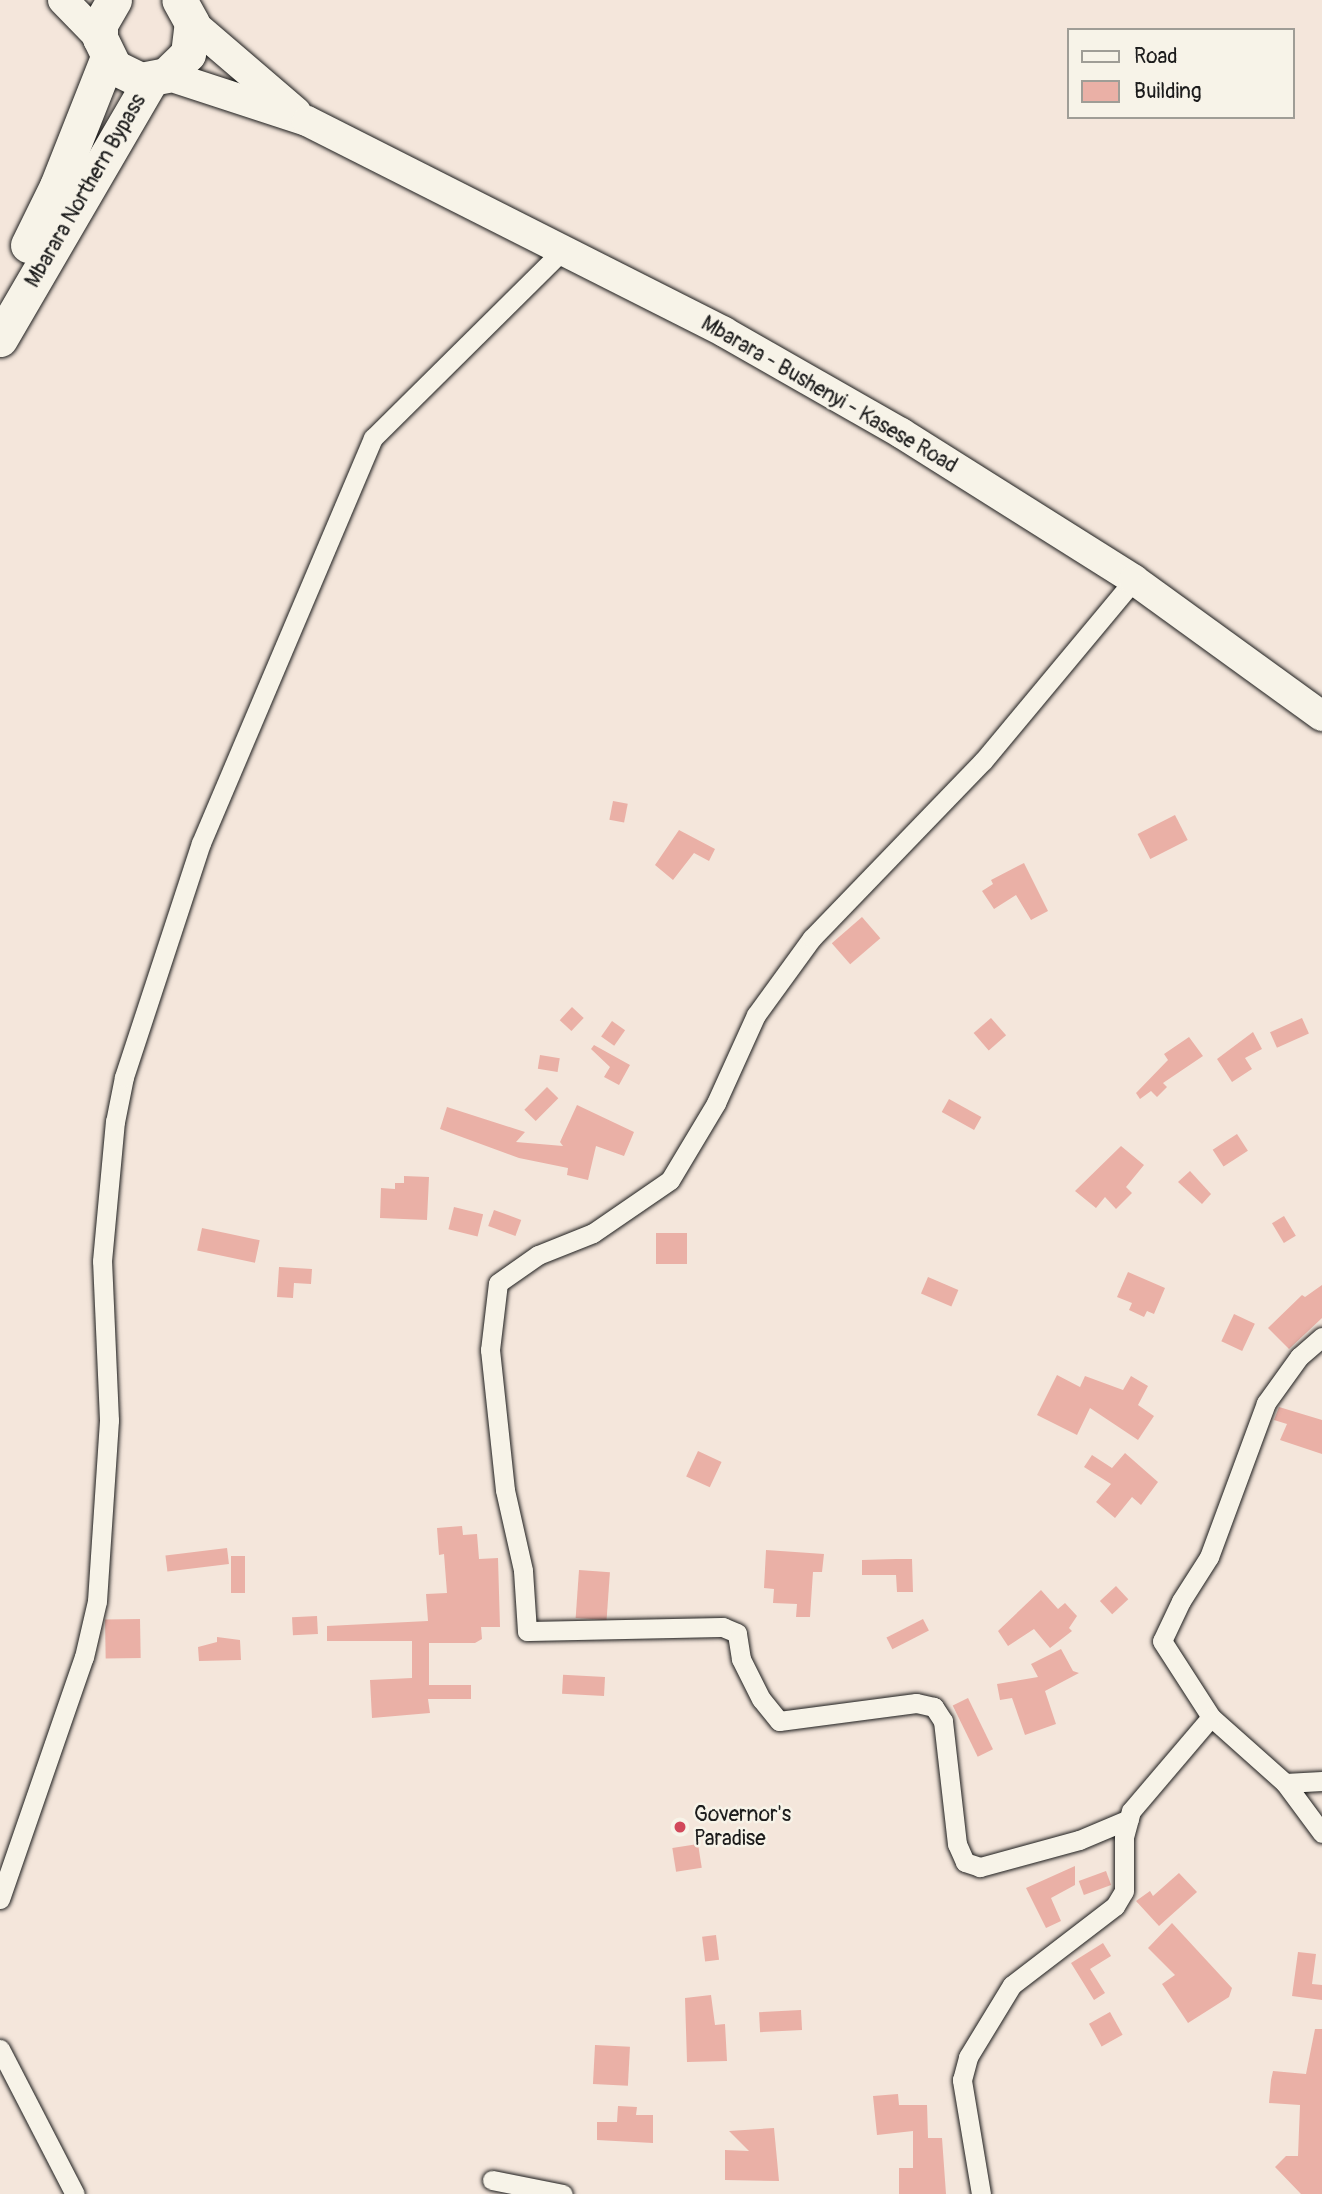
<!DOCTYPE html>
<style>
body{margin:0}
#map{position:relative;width:1322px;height:2194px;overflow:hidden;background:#f4e6db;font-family:Pangolin,sans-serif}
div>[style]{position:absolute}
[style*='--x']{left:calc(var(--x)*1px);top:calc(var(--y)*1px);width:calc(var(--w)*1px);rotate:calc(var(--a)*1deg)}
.building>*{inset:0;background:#eab0a6;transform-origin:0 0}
.roads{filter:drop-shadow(0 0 2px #1c1c1c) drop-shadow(0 0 2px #1c1c1c)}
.street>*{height:19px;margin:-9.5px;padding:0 9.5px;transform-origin:9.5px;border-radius:9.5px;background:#f7f3e8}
.primary>*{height:30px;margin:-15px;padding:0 15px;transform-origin:15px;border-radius:15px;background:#f7f3e8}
.highway>*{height:35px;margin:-17.5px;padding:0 17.5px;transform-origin:17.5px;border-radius:17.5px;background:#f7f3e8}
.dots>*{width:19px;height:19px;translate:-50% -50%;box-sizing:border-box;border:4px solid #f7f3e8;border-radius:50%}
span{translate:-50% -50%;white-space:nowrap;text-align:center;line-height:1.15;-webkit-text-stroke:5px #f7f3e8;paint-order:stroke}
.street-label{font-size:21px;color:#1c1c1c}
.poi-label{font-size:21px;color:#1c1c1c}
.left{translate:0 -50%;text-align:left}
.legend{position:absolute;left:1067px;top:28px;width:228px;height:91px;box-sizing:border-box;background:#f7f3e8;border:2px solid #9f9d96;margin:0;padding:9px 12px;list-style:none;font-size:21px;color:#1c1c1c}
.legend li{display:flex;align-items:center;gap:14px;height:35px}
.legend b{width:35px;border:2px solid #9f9d96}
</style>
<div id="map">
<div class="building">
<i style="left:613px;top:801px;width:15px;height:19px;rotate:11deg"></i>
<i style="left:1175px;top:815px;width:28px;height:42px;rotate:63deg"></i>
<i style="clip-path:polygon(679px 830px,715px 849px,709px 861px,694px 853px,673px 880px,655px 865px)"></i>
<i style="clip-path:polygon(1024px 863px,1048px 911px,1031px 920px,1016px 895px,994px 909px,982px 891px,993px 884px,991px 880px)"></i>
<i style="left:862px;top:917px;width:28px;height:40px;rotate:49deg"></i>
<i style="left:572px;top:1007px;width:16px;height:18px;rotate:43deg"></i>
<i style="left:991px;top:1018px;width:23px;height:23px;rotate:49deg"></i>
<i style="left:1302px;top:1018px;width:17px;height:35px;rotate:66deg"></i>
<i style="left:612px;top:1021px;width:16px;height:19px;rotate:35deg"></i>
<i style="clip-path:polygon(1253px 1032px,1262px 1049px,1245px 1058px,1252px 1069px,1232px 1082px,1217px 1059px)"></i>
<i style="clip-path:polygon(1189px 1037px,1203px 1056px,1163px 1083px,1167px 1087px,1157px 1097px,1151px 1091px,1140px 1099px,1136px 1093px,1168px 1060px,1164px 1054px)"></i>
<i style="clip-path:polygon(594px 1045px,630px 1065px,619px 1085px,604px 1077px,610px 1067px,591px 1049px)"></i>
<i style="left:540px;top:1055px;width:20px;height:14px;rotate:9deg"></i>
<i style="left:547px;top:1087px;width:16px;height:32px;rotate:45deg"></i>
<i style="left:949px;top:1099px;width:37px;height:15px;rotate:29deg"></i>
<i style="clip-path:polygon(577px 1105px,634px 1132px,624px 1156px,596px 1146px,588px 1180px,567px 1175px,568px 1168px,519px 1158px,440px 1129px,447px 1107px,525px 1132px,516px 1142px,563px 1146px,560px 1142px)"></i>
<i style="left:1237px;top:1134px;width:20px;height:29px;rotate:57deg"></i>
<i style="clip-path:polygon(1121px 1146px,1144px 1165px,1126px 1187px,1132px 1193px,1116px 1209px,1105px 1197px,1096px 1208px,1075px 1191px)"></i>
<i style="clip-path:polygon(1190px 1171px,1211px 1194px,1202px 1204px,1178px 1182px)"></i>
<i style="clip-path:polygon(404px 1176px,429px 1177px,427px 1220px,380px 1218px,381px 1188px,395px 1189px,395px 1183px,404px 1183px)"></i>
<i style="left:454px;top:1207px;width:30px;height:23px;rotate:14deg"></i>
<i style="left:494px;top:1210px;width:29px;height:17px;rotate:20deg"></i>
<i style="left:1284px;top:1216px;width:23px;height:14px;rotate:59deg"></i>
<i style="left:202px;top:1228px;width:59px;height:23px;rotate:12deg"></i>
<i style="left:656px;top:1233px;width:31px;height:31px"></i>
<i style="clip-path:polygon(279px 1267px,312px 1269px,311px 1284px,294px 1283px,293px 1298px,277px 1297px)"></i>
<i style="clip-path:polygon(1128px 1272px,1165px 1288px,1154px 1314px,1147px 1311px,1144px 1317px,1129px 1310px,1132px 1303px,1117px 1297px)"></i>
<i style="left:928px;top:1277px;width:33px;height:18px;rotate:23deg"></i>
<i style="clip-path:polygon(1322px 1285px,1322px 1318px,1289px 1349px,1268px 1328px,1302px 1295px,1305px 1297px)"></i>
<i style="left:1234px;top:1314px;width:23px;height:30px;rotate:25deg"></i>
<i style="clip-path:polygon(1057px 1375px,1080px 1387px,1085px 1376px,1123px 1390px,1131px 1376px,1148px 1386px,1138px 1405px,1154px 1416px,1138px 1440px,1090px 1408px,1077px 1435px,1037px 1415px)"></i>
<i style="clip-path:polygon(1279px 1407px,1322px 1420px,1322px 1454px,1280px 1440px,1287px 1424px,1274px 1420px)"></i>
<i style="left:698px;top:1451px;width:26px;height:28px;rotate:25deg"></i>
<i style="clip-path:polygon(1125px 1453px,1158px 1482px,1141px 1505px,1132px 1497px,1115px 1518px,1096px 1502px,1111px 1484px,1084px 1467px,1092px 1455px,1112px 1468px)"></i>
<i style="clip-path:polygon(462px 1526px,463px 1535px,477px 1534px,479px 1559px,498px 1558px,500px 1627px,481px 1627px,482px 1639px,475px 1643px,429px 1643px,429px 1685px,471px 1685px,471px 1699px,428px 1699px,430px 1713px,372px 1718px,370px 1680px,412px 1678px,412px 1641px,327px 1641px,327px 1626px,428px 1621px,426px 1594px,447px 1593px,444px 1554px,439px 1555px,437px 1528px)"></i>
<i style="left:227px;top:1548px;width:16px;height:62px;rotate:83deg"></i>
<i style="clip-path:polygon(766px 1550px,824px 1554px,822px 1572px,813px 1572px,810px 1617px,796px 1617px,797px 1604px,773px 1603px,774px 1589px,764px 1588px)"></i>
<i style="left:231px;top:1556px;width:14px;height:37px"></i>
<i style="clip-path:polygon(896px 1559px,912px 1559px,913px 1592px,897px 1592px,896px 1575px,862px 1575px,862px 1560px)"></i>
<i style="left:579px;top:1570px;width:31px;height:48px;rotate:4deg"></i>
<i style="left:1116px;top:1586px;width:18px;height:22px;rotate:47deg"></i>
<i style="clip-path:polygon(1041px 1590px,1058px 1609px,1065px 1603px,1077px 1616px,1069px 1628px,1072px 1631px,1050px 1648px,1034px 1629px,1008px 1646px,998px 1631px)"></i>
<i style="left:317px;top:1616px;width:18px;height:25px;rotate:87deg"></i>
<i style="left:140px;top:1619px;width:39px;height:35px;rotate:89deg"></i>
<i style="left:923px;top:1619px;width:13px;height:41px;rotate:63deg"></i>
<i style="clip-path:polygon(217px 1637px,240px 1640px,241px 1660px,199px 1661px,198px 1647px,217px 1642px)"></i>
<i style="clip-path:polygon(1061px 1649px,1073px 1671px,1079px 1673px,1045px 1691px,1056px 1724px,1025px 1735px,1012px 1698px,1000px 1700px,997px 1684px,1038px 1677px,1031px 1664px)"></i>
<i style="left:605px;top:1677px;width:19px;height:42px;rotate:93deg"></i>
<i style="left:968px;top:1698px;width:57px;height:17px;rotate:64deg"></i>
<i style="left:698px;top:1844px;width:24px;height:26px;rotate:81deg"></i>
<i style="clip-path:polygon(1075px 1866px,1075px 1885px,1051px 1898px,1061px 1921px,1046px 1928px,1026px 1888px)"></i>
<i style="left:1106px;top:1871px;width:15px;height:29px;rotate:70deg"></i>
<i style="clip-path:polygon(1179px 1873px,1197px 1892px,1159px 1926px,1136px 1901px,1150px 1891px,1153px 1896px)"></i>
<i style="clip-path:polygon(1172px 1923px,1232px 1988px,1229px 1997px,1188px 2023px,1162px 1984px,1175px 1975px,1148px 1948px)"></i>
<i style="left:716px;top:1935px;width:25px;height:14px;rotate:83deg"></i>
<i style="clip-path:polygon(1103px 1943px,1111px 1956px,1090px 1969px,1105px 1993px,1094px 2000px,1071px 1963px)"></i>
<i style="clip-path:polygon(1298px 1952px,1316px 1954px,1312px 1984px,1322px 1985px,1322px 2000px,1292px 1996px)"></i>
<i style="clip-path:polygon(711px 1995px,715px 2025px,725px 2024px,727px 2061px,687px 2062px,685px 1998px)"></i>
<i style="left:801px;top:2010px;width:20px;height:42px;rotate:87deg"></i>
<i style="left:1110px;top:2012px;width:26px;height:24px;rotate:61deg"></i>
<i style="clip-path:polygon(1315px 2029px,1322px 2029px,1322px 2194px,1301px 2194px,1275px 2167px,1286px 2156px,1298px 2156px,1300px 2105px,1269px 2103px,1271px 2080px,1273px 2071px,1306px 2074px)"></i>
<i style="left:595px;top:2045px;width:35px;height:39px;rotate:3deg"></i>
<i style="clip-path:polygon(898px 2094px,899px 2105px,927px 2105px,928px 2138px,942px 2138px,946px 2194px,899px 2194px,899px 2168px,913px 2168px,913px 2131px,877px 2135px,873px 2096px)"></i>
<i style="clip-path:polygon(618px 2106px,637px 2107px,636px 2115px,653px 2115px,653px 2143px,597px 2140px,597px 2122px,617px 2122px)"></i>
<i style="clip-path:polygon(774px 2128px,779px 2181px,725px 2180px,725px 2150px,749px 2151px,729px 2131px)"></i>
</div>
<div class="roads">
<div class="street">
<i style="--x:1322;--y:1337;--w:30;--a:139"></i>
<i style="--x:1299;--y:1357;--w:57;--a:125.7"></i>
<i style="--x:1266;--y:1403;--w:164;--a:110.3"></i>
<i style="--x:1209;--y:1557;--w:52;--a:122.5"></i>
<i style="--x:1181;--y:1601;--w:44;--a:115.4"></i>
<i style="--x:1162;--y:1641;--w:90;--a:57.2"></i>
<i style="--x:1211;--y:1717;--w:99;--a:41.7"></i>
<i style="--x:1285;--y:1783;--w:37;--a:-3"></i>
<i style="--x:1285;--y:1783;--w:62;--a:53.5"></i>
<i style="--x:1129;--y:1819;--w:54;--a:157.2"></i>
<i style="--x:1079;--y:1840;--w:103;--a:164.7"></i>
<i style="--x:980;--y:1867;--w:16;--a:-162"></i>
<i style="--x:965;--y:1862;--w:20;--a:-114"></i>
<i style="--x:957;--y:1844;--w:124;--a:-96.5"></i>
<i style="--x:943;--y:1721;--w:17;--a:-123"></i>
<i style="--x:934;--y:1707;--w:18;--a:-167"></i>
<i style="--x:916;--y:1703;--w:138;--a:172.5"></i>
<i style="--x:779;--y:1721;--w:28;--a:-129"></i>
<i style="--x:761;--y:1699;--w:45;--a:-116.6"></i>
<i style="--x:741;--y:1659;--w:26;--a:-99"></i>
<i style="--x:737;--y:1633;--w:15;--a:-157"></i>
<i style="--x:723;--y:1627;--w:196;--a:178.8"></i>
<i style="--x:527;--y:1631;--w:61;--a:-93.8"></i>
<i style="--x:523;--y:1570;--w:82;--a:-102.7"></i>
<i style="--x:505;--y:1490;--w:141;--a:-96.1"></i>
<i style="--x:490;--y:1350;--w:67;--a:-83.2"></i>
<i style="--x:498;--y:1283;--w:49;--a:-35"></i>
<i style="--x:538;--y:1255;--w:59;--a:-21.8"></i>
<i style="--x:593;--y:1233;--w:93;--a:-34.5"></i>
<i style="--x:670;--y:1180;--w:90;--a:-59.1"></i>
<i style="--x:716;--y:1103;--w:97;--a:-65.6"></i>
<i style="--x:756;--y:1015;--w:95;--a:-54"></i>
<i style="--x:812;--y:938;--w:246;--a:-46"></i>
<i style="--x:983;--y:761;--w:236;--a:-50.2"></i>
<i style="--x:0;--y:1899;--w:256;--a:-70.9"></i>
<i style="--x:84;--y:1657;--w:57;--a:-76.9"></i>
<i style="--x:97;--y:1601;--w:181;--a:-86.2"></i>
<i style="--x:109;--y:1420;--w:159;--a:-92.5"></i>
<i style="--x:102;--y:1261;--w:140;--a:-84.7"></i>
<i style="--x:115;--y:1122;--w:46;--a:-78.7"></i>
<i style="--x:124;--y:1077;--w:246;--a:-71.8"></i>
<i style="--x:201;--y:843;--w:440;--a:-67"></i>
<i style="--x:373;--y:438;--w:269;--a:-44.7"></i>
<i style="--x:0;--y:2049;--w:163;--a:62.7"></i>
<i style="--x:492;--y:2180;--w:72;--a:11.2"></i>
<i style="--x:981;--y:2194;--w:116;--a:-99.5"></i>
<i style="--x:962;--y:2080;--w:24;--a:-75"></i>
<i style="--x:968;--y:2057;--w:84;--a:-58.6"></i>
<i style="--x:1012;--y:1985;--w:130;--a:-37.5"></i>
<i style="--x:1115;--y:1906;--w:17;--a:-59"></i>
<i style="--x:1124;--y:1891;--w:54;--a:-90"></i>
<i style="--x:1124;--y:1837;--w:27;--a:-75"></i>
<i style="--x:1131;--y:1811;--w:123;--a:-49.6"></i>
</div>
<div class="primary">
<i style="--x:63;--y:0;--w:53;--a:45.8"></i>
<i style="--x:192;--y:23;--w:137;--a:40.6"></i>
<i style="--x:166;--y:75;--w:148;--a:18.1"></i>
<i style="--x:307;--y:121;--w:467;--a:26.8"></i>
<i style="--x:724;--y:332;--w:204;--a:29.7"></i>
<i style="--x:901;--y:433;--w:275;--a:32.2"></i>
<i style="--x:1134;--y:580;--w:232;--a:35.9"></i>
</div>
<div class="highway">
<i style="--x:114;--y:0;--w:28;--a:120"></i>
<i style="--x:100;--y:24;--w:14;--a:90"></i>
<i style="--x:100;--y:38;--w:32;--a:64"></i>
<i style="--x:114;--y:67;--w:30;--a:26"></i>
<i style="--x:141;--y:80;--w:25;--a:-11"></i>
<i style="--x:166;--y:75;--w:30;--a:-44"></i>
<i style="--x:188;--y:54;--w:31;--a:-83"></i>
<i style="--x:192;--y:23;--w:26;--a:-119"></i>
<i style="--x:28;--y:245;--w:66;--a:-63.8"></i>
<i style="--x:57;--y:186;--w:136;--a:-68.4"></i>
<i style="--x:0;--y:339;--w:300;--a:-59.8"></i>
</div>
</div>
<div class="dots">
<i style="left:680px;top:1827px;background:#d1495b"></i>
</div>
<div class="street-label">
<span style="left:86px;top:191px;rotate:-60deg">Mbarara Northern Bypass</span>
<span style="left:829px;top:395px;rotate:30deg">Mbarara - Bushenyi - Kasese Road</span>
</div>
<div class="poi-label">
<span class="left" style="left:694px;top:1827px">Governor's<br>Paradise</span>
</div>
<ul class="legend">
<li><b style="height:9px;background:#f7f3e8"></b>Road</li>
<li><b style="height:19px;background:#eab0a6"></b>Building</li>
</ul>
</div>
